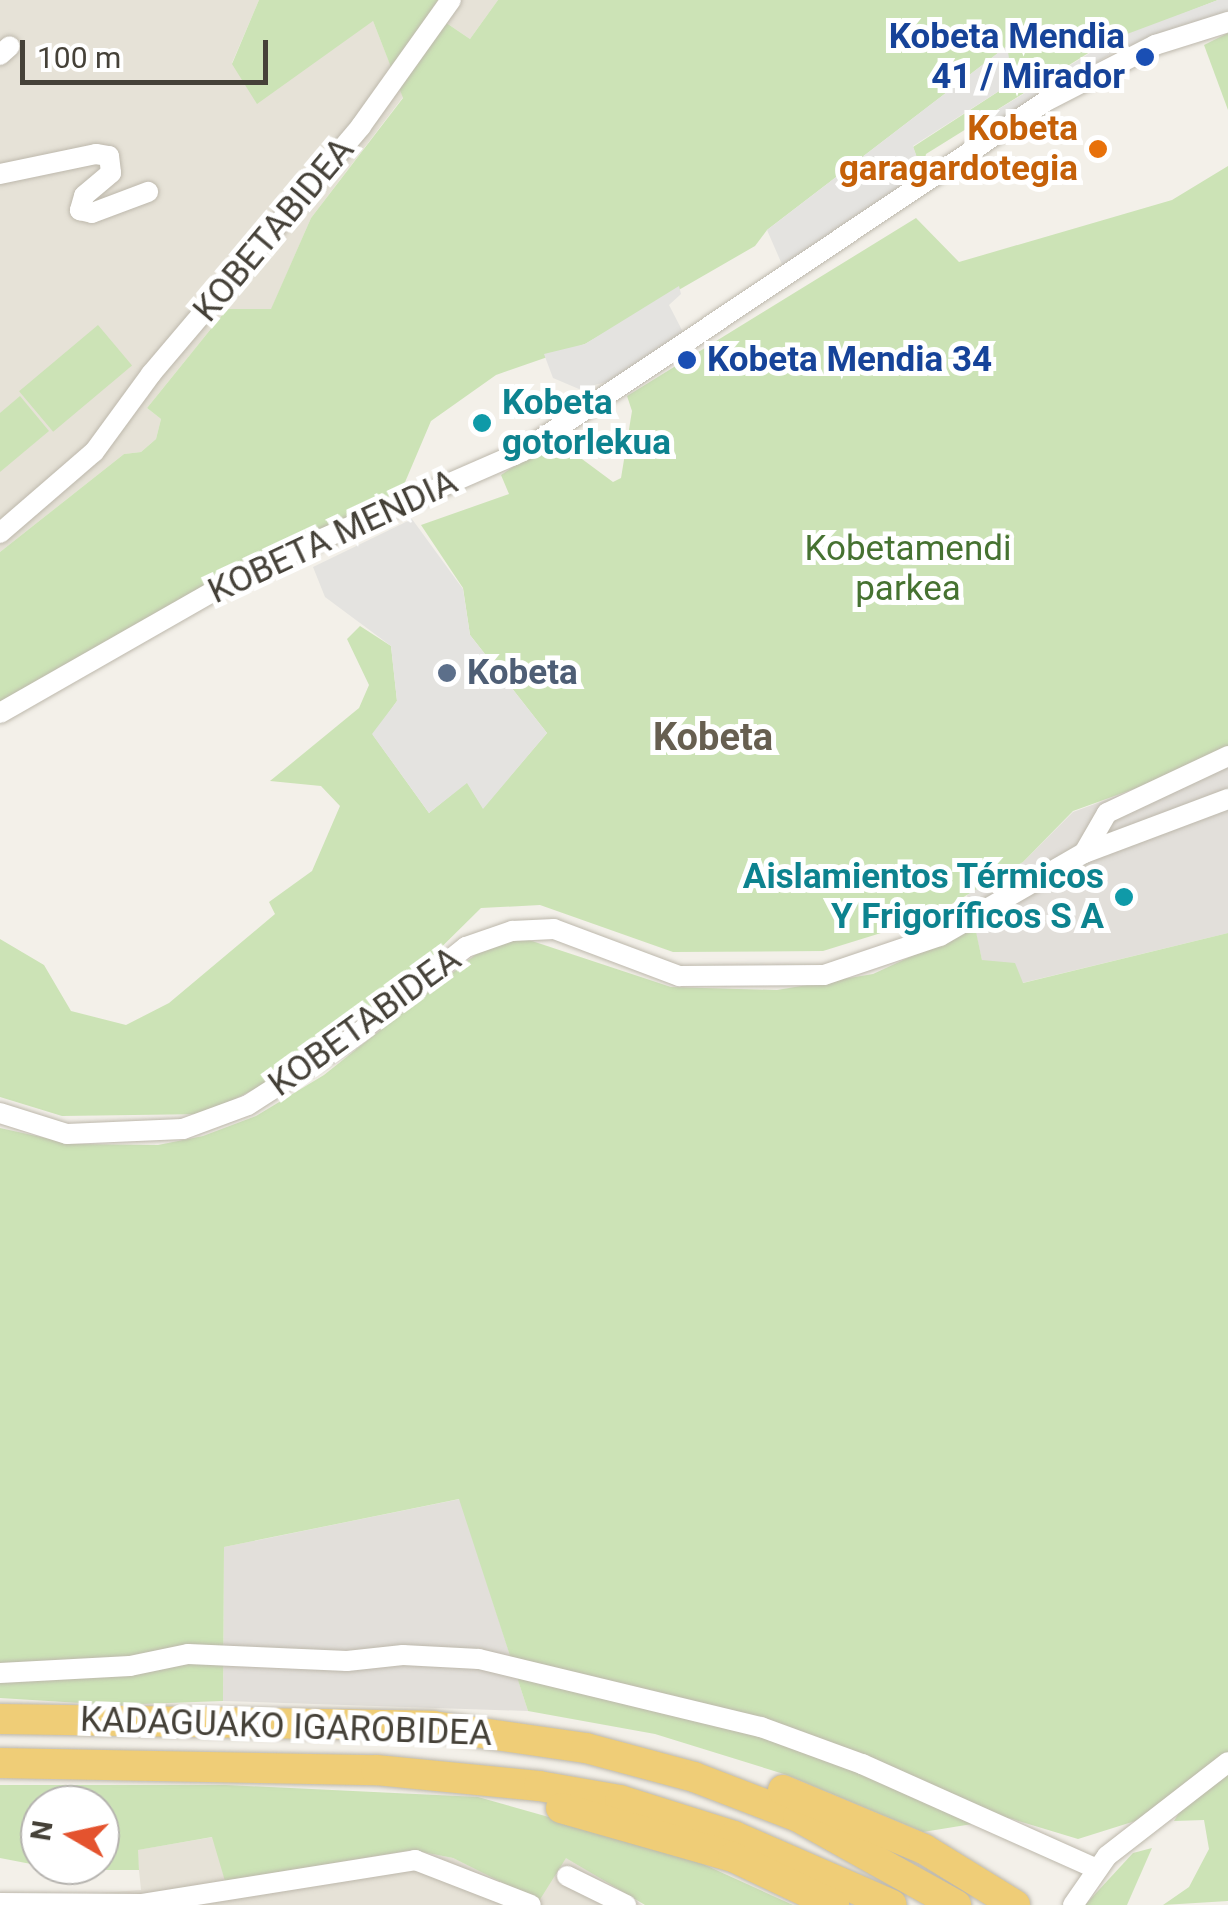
<!DOCTYPE html>
<meta charset="utf-8">
<style>
body{margin:0}
#map{position:relative;width:1228px;height:1905px;overflow:hidden;background:#f3f0e9;font-family:Roboto,sans-serif}
div>[style]{position:absolute}
[style*='--x']{left:calc(var(--x)*1px);top:calc(var(--y)*1px);width:calc(var(--w)*1px);rotate:calc(var(--a)*1deg)}
.residential>*{inset:0;background:#e6e2d7}
.industrial>*{inset:0;background:#e2dfda}
.green>*{inset:0;background:#cce3b6;transform-origin:0 0}
.parking>*{inset:0;background:#e4e3e0}
.roads{filter:drop-shadow(0 0 2px #bdb8ac) drop-shadow(0 0 2px #bdb8ac)}
.minor>*{height:20px;margin:-10px;padding:0 10px;transform-origin:10px;border-radius:10px;background:#fff}
.highway>*{height:30px;margin:-15px;padding:0 15px;transform-origin:15px;border-radius:15px;background:#efcd77}
.dots>*{width:28px;height:28px;translate:-50% -50%;box-sizing:border-box;border:5px solid #fff;border-radius:50%}
span{translate:-50% -50%;white-space:nowrap;text-align:center;line-height:1.15;-webkit-text-stroke:10px #fff;paint-order:stroke}
.transit-label{font-size:35px;color:#164399;font-weight:700}
.right{translate:-100% -50%;text-align:right}
.left{translate:0 -50%;text-align:left}
.food-label{font-size:35px;color:#c56008;font-weight:700}
.street-label{font-size:35px;color:#454138}
.culture-label{font-size:35px;color:#0d838f;font-weight:700}
.park-label{font-size:35px;color:#467231}
.service-label{font-size:35px;color:#4e5e75;font-weight:700}
.neighbourhood-label{font-size:38px;color:#675f50;font-weight:700}
.north{position:absolute;left:20px;top:1785px;width:100px;height:100px;box-sizing:border-box;background:#fff;border:2px solid #b5b3af;border-radius:50%;rotate:279deg;font-size:28px;font-weight:700;line-height:40px;text-align:center;color:#454138}
.north::after{content:'';display:block;margin:auto;width:35px;height:45px;background:#e4532e;clip-path:polygon(50% 0,100% 100%,50% 72%,0 100%)}
.scale{position:absolute;left:20px;top:40px;width:248px;height:45px;box-sizing:border-box;border:5px solid #454138;border-top:0;padding-left:12px;font-size:30px;line-height:35px;white-space:nowrap;color:#454138;-webkit-text-stroke:8px #fff;paint-order:stroke}
</style>
<div id="map">
<div class="residential">
<i style="clip-path:polygon(0 0,259px 0,232px 63px,373px 21px,403px 97px,311px 218px,271px 310px,227px 309px,147px 408px,161px 419px,156px 439px,141px 452px,124px 454px,0 552px)"></i>
<i style="clip-path:polygon(438px 0,498px 0,470px 39px,430px 12px)"></i>
<i style="clip-path:polygon(213px 1837px,333px 1860px,412px 1850px,453px 1858px,538px 1900px,566px 1857px,643px 1905px,84px 1905px,84px 1894px,141px 1890px,137px 1850px)"></i>
</div>
<div class="industrial">
<i style="clip-path:polygon(1228px 755px,1228px 933px,1022px 983px,982px 960px,967px 895px,1023px 862px,1073px 812px)"></i>
<i style="clip-path:polygon(460px 1499px,528px 1711px,223px 1701px,224px 1547px)"></i>
</div>
<div class="green">
<i style="clip-path:polygon(259px 0,438px 0,430px 12px,470px 39px,498px 0,1218px 0,1098px 47px,926px 154px,922px 172px,913px 147px,1013px 82px,1006px 47px,767px 230px,755px 246px,585px 344px,496px 375px,431px 421px,400px 494px,216px 580px,0 708px,0 552px,124px 454px,141px 452px,156px 439px,161px 419px,147px 408px,227px 309px,271px 309px,311px 218px,403px 98px,373px 21px,257px 104px,232px 64px)"></i>
<i style="clip-path:polygon(1228px 33px,1228px 110px,1204px 45px)"></i>
<i style="clip-path:polygon(1228px 166px,1228px 755px,1073px 811px,1023px 862px,926px 919px,823px 951px,673px 952px,540px 905px,481px 908px,401px 987px,280px 1076px,206px 1114px,62px 1116px,0 1097px,0 939px,44px 965px,71px 1011px,126px 1025px,169px 1003px,275px 914px,269px 902px,312px 871px,340px 806px,321px 786px,270px 781px,359px 708px,369px 685px,347px 639px,360px 626px,391px 646px,397px 701px,373px 735px,429px 813px,467px 782px,483px 808px,547px 733px,470px 635px,463px 588px,421px 525px,509px 494px,501px 475px,555px 439px,613px 482px,621px 478px,632px 411px,627px 396px,916px 218px,959px 262px,1172px 200px)"></i>
<i style="left:98px;top:325px;width:53px;height:103px;rotate:50deg"></i>
<i style="clip-path:polygon(20px 396px,49px 431px,0 472px,0 413px)"></i>
<i style="clip-path:polygon(975px 927px,982px 960px,1015px 963px,1023px 983px,1228px 933px,1228px 1901px,1163px 1905px,1189px 1887px,1209px 1849px,1204px 1820px,1174px 1821px,1183px 1806px,1078px 1839px,1009px 1818px,923px 1832px,787px 1775px,655px 1734px,528px 1711px,459px 1499px,224px 1547px,223px 1701px,113px 1705px,0 1698px,0 1128px,73px 1144px,158px 1145px,203px 1136px,256px 1116px,324px 1075px,485px 947px,523px 938px,671px 987px,777px 990px,873px 974px)"></i>
<i style="clip-path:polygon(evenodd,0 1785px,226px 1785px,478px 1797px,683px 1855px,793px 1905px,645px 1905px,566px 1858px,539px 1901px,453px 1858px,412px 1850px,225px 1881px,212px 1837px,138px 1850px,139px 1870px,62px 1870px,0 1858px,0 1785px,40px 1805px,100px 1805px,100px 1865px,40px 1865px,40px 1805px)"></i>
<i style="clip-path:polygon(1152px 1848px,1127px 1905px,1085px 1905px,1133px 1853px)"></i>
</div>
<div class="parking">
<i style="clip-path:polygon(1218px 0,1228px 0,1228px 11px,1112px 53px,993px 127px,986px 117px,1111px 40px)"></i>
<i style="clip-path:polygon(1007px 46px,1013px 82px,913px 146px,922px 172px,784px 269px,767px 230px)"></i>
<i style="clip-path:polygon(679px 286px,681px 294px,669px 305px,684px 334px,614px 380px,579px 389px,553px 378px,544px 354px,585px 344px)"></i>
<i style="clip-path:polygon(412px 519px,463px 589px,470px 635px,547px 733px,483px 809px,467px 783px,429px 813px,372px 734px,397px 701px,391px 646px,325px 597px,313px 567px)"></i>
</div>
<div class="roads">
<div class="minor">
<i style="--x:0;--y:55;--w:13;--a:-42"></i>
<i style="--x:0;--y:174;--w:98;--a:-11.8"></i>
<i style="--x:96;--y:154;--w:13;--a:9"></i>
<i style="--x:109;--y:156;--w:17;--a:83"></i>
<i style="--x:111;--y:173;--w:35;--a:140"></i>
<i style="--x:84;--y:196;--w:15;--a:106"></i>
<i style="--x:80;--y:210;--w:12;--a:14"></i>
<i style="--x:92;--y:213;--w:60;--a:-20.6"></i>
<i style="--x:0;--y:533;--w:124;--a:-40.8"></i>
<i style="--x:94;--y:452;--w:97;--a:-53.8"></i>
<i style="--x:151;--y:374;--w:325;--a:-49.7"></i>
<i style="--x:361;--y:126;--w:155;--a:-54.5"></i>
<i style="--x:0;--y:713;--w:289;--a:-29.7"></i>
<i style="--x:251;--y:570;--w:297;--a:-23.6"></i>
<i style="--x:523;--y:451;--w:629;--a:-33.79"></i>
<i style="--x:1046;--y:101;--w:123;--a:-27.2"></i>
<i style="--x:1155;--y:45;--w:77;--a:-17.5"></i>
<i style="--x:1084;--y:853;--w:46;--a:-60.1"></i>
<i style="--x:1107;--y:813;--w:134;--a:-25.2"></i>
<i style="--x:0;--y:1113;--w:70;--a:17.4"></i>
<i style="--x:67;--y:1134;--w:116;--a:-2.5"></i>
<i style="--x:183;--y:1129;--w:69;--a:-20.3"></i>
<i style="--x:248;--y:1105;--w:122;--a:-32.7"></i>
<i style="--x:351;--y:1039;--w:147;--a:-38.7"></i>
<i style="--x:466;--y:947;--w:49;--a:-19.2"></i>
<i style="--x:512;--y:931;--w:42;--a:-2.7"></i>
<i style="--x:554;--y:929;--w:134;--a:20.6"></i>
<i style="--x:679;--y:976;--w:145;--a:-0.4"></i>
<i style="--x:824;--y:975;--w:122;--a:-18.6"></i>
<i style="--x:940;--y:936;--w:166;--a:-30"></i>
<i style="--x:1084;--y:853;--w:154;--a:-20.6"></i>
<i style="--x:0;--y:1673;--w:130;--a:-3.1"></i>
<i style="--x:130;--y:1666;--w:59;--a:-11.7"></i>
<i style="--x:188;--y:1654;--w:159;--a:2.5"></i>
<i style="--x:347;--y:1661;--w:56;--a:-6.1"></i>
<i style="--x:403;--y:1655;--w:76;--a:3"></i>
<i style="--x:479;--y:1659;--w:290;--a:13.6"></i>
<i style="--x:761;--y:1727;--w:108;--a:20.1"></i>
<i style="--x:862;--y:1764;--w:257;--a:24.1"></i>
<i style="--x:567;--y:1876;--w:66;--a:26.2"></i>
<i style="--x:0;--y:1903;--w:141;--a:0.4"></i>
<i style="--x:141;--y:1904;--w:278;--a:-9.1"></i>
<i style="--x:415;--y:1860;--w:124;--a:21.2"></i>
<i style="--x:1073;--y:1905;--w:60;--a:-55.2"></i>
<i style="--x:1107;--y:1856;--w:153;--a:-37.8"></i>
</div>
<div class="highway">
<i style="--x:0;--y:1719;--w:433;--a:0.9"></i>
<i style="--x:433;--y:1726;--w:155;--a:8.2"></i>
<i style="--x:586;--y:1748;--w:112;--a:15"></i>
<i style="--x:694;--y:1777;--w:111;--a:21"></i>
<i style="--x:798;--y:1817;--w:181;--a:29.1"></i>
<i style="--x:0;--y:1763;--w:376;--a:1.1"></i>
<i style="--x:376;--y:1770;--w:164;--a:5.6"></i>
<i style="--x:539;--y:1786;--w:82;--a:9.8"></i>
<i style="--x:620;--y:1800;--w:120;--a:17.5"></i>
<i style="--x:734;--y:1836;--w:172;--a:23.6"></i>
<i style="--x:783;--y:1790;--w:153;--a:22.7"></i>
<i style="--x:924;--y:1849;--w:107;--a:31.6"></i>
<i style="--x:561;--y:1808;--w:179;--a:15.9"></i>
<i style="--x:733;--y:1857;--w:112;--a:25.4"></i>
</div>
</div>
<div class="dots">
<i style="left:1145px;top:57px;background:#1a4fb4"></i>
<i style="left:1098px;top:149px;background:#e8710a"></i>
<i style="left:687px;top:360px;background:#1a4fb4"></i>
<i style="left:482px;top:423px;background:#0f9aa8"></i>
<i style="left:447px;top:673px;background:#5c6f8a"></i>
<i style="left:1124px;top:897px;background:#0f9aa8"></i>
</div>
<div class="transit-label">
<span class="right" style="left:1125px;top:57px">Kobeta Mendia<br>41 / Mirador</span>
<span class="left" style="left:707px;top:360px">Kobeta Mendia 34</span>
</div>
<div class="food-label">
<span class="right" style="left:1078px;top:149px">Kobeta<br>garagardotegia</span>
</div>
<div class="street-label">
<span style="left:274px;top:230px;rotate:-50deg">KOBETABIDEA</span>
<span style="left:333px;top:537px;rotate:-25deg">KOBETA MENDIA</span>
<span style="left:365px;top:1022px;rotate:-36deg">KOBETABIDEA</span>
<span style="left:286px;top:1727px;rotate:2deg">KADAGUAKO IGAROBIDEA</span>
</div>
<div class="culture-label">
<span class="left" style="left:502px;top:423px">Kobeta<br>gotorlekua</span>
<span class="right" style="left:1104px;top:897px">Aislamientos Térmicos<br>Y Frigoríficos S A</span>
</div>
<div class="park-label">
<span style="left:908px;top:569px">Kobetamendi<br>parkea</span>
</div>
<div class="service-label">
<span class="left" style="left:467px;top:673px">Kobeta</span>
</div>
<div class="neighbourhood-label">
<span style="left:713px;top:738px">Kobeta</span>
</div>
<div class="north">N</div>
<div class="scale">100 m</div>
</div>
